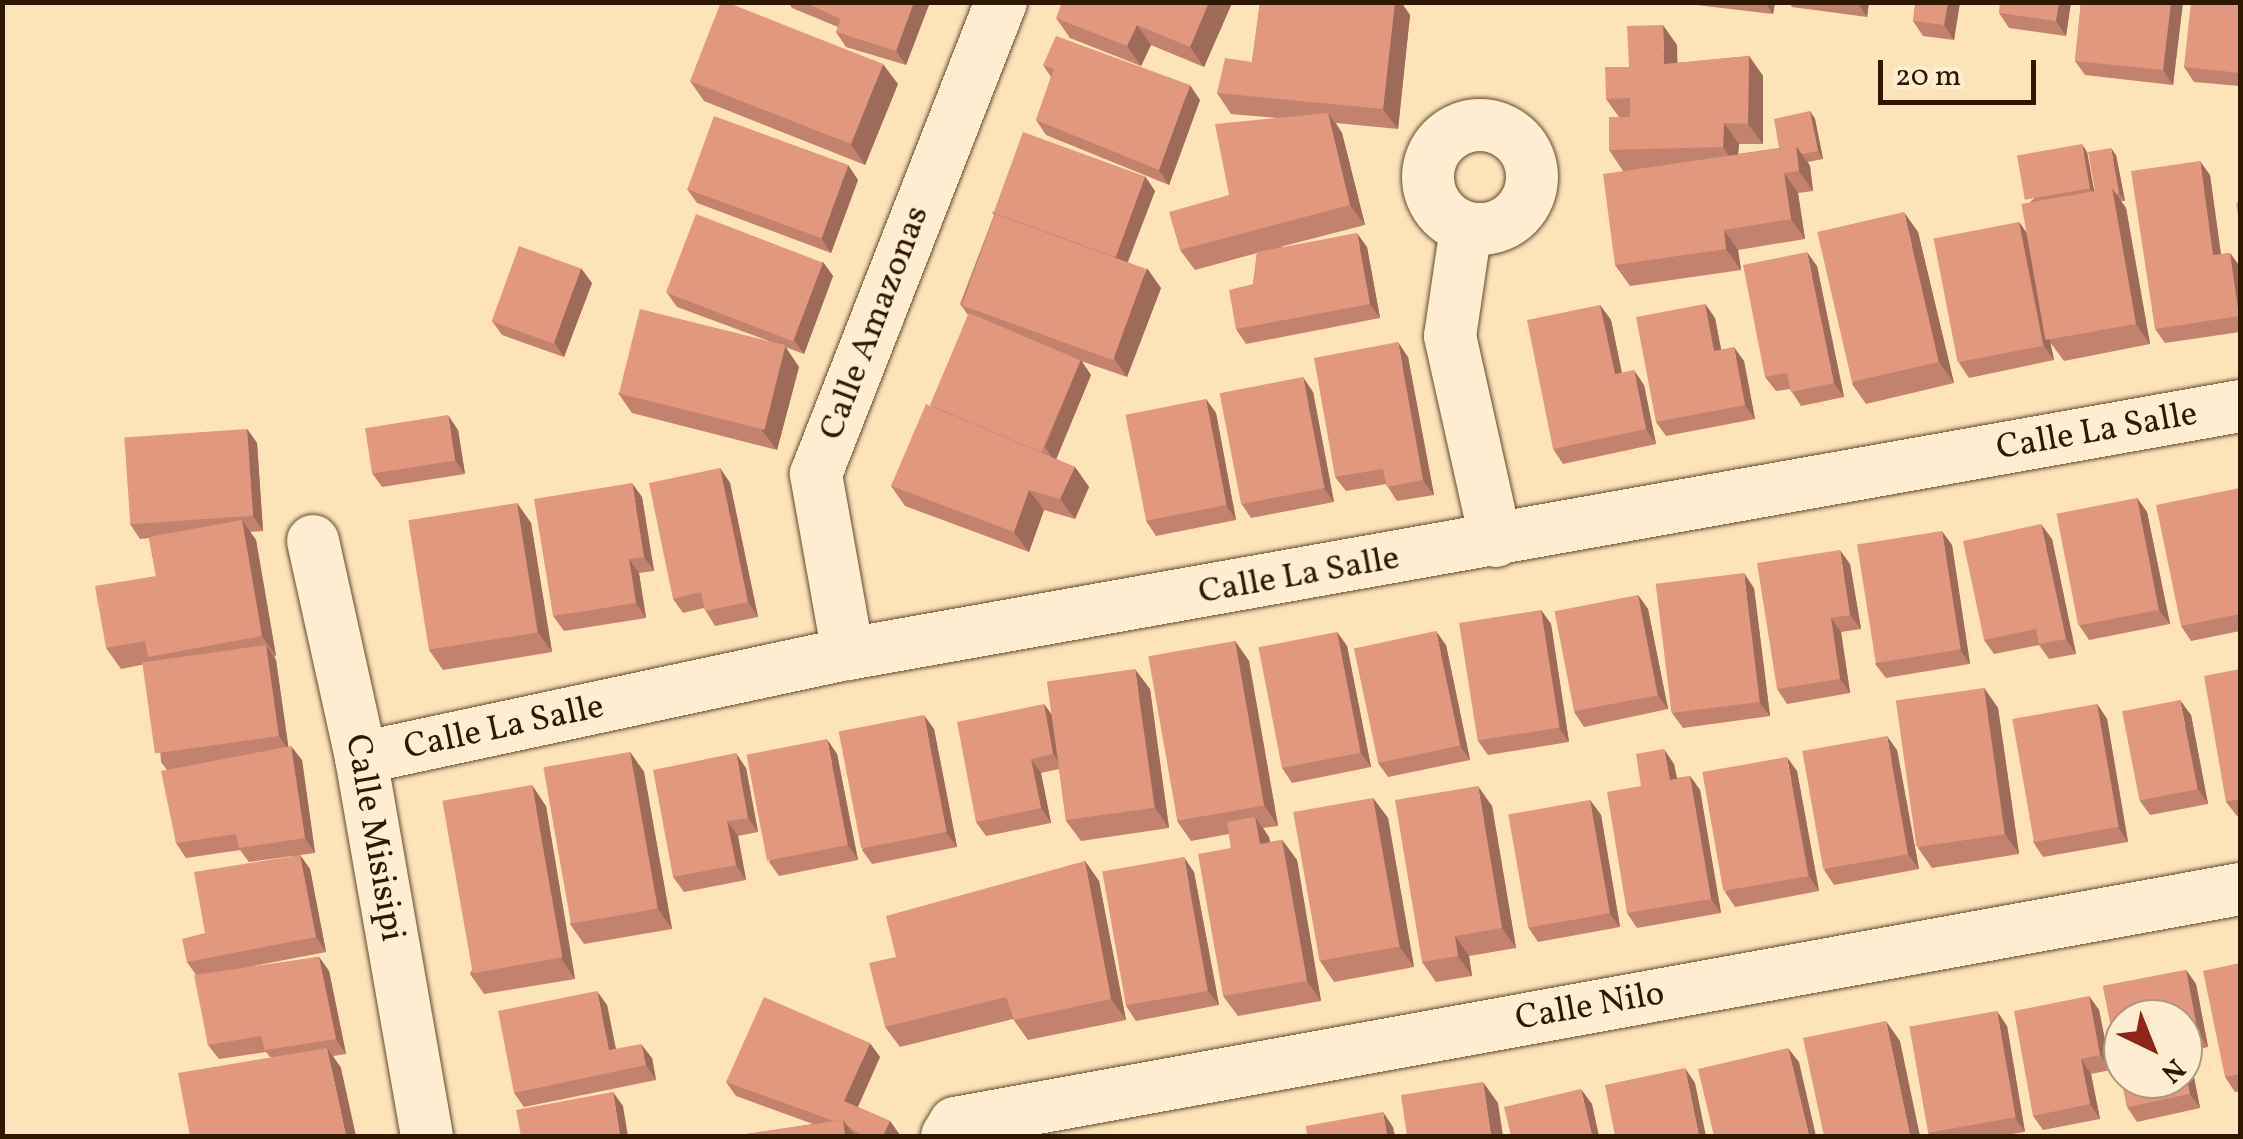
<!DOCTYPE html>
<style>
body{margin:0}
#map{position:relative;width:2243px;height:1139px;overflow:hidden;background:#fde3b8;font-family:Vollkorn,serif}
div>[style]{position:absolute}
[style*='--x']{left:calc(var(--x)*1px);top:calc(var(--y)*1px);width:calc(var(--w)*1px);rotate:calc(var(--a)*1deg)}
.roads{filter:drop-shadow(0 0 2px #624b30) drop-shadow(0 0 2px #624b30)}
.street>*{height:52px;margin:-26px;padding:0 26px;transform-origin:26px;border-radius:26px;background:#feedd1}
.street>.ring{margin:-26px;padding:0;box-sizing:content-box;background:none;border:52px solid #feedd1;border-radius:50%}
.wall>*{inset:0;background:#c2826d}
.shaded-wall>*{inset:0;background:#9e6a59}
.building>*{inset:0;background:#e2977f;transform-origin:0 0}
span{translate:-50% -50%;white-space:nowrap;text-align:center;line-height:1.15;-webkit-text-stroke:9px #feedd1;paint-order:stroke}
.street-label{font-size:35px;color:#2f1802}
.frame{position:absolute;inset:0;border:5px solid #2f1802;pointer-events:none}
.north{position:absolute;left:2103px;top:999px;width:100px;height:100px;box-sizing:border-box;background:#feedd1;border:2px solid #ab987e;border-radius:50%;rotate:137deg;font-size:28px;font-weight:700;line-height:40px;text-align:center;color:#2f1802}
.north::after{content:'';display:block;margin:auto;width:35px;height:45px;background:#8f2418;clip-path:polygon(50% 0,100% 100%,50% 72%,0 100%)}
.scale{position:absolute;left:1878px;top:60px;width:158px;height:45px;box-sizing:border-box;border:5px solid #2f1802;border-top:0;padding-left:12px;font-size:30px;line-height:35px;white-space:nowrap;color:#2f1802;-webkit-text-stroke:8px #feedd1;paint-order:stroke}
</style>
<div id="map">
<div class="roads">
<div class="street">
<i class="ring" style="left:1428px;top:125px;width:52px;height:52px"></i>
<i style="--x:1466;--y:228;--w:109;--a:98.4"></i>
<i style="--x:1450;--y:336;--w:210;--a:77.4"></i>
<i style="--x:313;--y:541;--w:222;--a:77.5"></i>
<i style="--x:361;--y:758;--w:384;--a:80.1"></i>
<i style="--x:848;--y:654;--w:183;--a:-100.1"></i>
<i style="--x:816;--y:474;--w:507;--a:-68.6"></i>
<i style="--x:361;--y:758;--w:498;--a:-12.1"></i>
<i style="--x:848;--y:654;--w:1414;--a:-10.1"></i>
<i style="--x:947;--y:1136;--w:15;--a:-58"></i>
<i style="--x:955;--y:1123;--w:1306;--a:-10.32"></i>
</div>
</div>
<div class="wall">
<i style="clip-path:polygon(788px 2px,930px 2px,906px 65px,846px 47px,836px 32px,838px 27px,792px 8px)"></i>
<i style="clip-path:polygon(1260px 2px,1401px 2px,1410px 15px,1398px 129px,1336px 123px,1342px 133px,1365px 225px,1280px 247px,1367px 247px,1380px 318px,1246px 344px,1236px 329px,1253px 284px,1257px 253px,1195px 270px,1180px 250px,1229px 195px,1278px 118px,1231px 114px,1217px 93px,1252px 62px)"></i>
<i style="clip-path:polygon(1687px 2px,1775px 2px,1773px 14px,1688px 4px)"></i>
<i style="clip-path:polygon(1789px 2px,1869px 2px,1867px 17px,1792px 7px)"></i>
<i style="clip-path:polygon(1902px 2px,1960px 2px,1954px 40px,1923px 36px,1913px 21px,1915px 4px)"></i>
<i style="clip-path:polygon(2071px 2px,2066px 36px,2009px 28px,1999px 13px)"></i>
<i style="clip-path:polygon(2081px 2px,2183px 2px,2173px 85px,2085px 75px,2075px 61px)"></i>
<i style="clip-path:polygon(2240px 2px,2240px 86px,2194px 82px,2184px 67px)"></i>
<i style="clip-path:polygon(1232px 3px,1204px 67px,1151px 45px,1141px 66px,1070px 38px,1056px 18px)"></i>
<i style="clip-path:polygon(1677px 45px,1677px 63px,1749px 56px,1763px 76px,1763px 144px,1739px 144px,1738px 154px,1779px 148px,1810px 111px,1815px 119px,1823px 159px,1808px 162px,1810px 166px,1813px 191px,1798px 193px,1805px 239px,1738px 250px,1741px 270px,1630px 286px,1615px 265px,1623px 171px,1609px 150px,1619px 117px,1606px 99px,1629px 67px)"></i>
<i style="clip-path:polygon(1043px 65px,1200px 100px,1169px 185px,1046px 135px,1036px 120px,1051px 77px)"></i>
<i style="clip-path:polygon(690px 81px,898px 84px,865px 165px,704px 101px)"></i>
<i style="clip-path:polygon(2087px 152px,2094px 191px,2116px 155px,2125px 201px,2121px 201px,2126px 208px,2150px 344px,2064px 361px,2050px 342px,2054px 360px,1969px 378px,1959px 363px,2019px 222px,2027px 234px,2032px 204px,2030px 202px)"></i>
<i style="clip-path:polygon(848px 165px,858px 180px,831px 253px,697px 203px,687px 189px)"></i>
<i style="clip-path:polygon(2210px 175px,2221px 254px,2230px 253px,2240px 267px,2240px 332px,2165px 343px,2155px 329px)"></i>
<i style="clip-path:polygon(1155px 191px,1128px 262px,1161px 288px,1127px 377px,1081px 361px,1091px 375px,1056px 459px,1075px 467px,1089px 487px,1075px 519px,1044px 510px,1029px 552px,905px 506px,891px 486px,931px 406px,968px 315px,960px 304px,994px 215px,992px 212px)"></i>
<i style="clip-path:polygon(1918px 232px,1954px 383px,1866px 404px,1852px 384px)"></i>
<i style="clip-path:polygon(823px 262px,833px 276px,804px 354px,785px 347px,799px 367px,777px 450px,632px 413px,618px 393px,777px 344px,677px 307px,667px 293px)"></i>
<i style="clip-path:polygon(1817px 266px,1844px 397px,1801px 406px,1790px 389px,1776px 391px,1765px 377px)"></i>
<i style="clip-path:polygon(592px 283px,564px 357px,502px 335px,492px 321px)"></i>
<i style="clip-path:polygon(1705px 304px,1715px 318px,1721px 349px,1744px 361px,1755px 419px,1666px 436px,1656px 422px)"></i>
<i style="clip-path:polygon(1600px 305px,1611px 320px,1622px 373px,1644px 385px,1656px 444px,1563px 464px,1553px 449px)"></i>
<i style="clip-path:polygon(1408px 357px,1434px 495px,1397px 501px,1386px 484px,1346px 491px,1335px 477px)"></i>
<i style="clip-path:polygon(1313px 392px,1334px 502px,1251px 518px,1241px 503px)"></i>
<i style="clip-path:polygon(1206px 399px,1216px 413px,1236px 520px,1156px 536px,1146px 521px)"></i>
<i style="clip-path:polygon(247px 429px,257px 443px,263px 531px,250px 532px,256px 540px,276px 656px,274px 657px,276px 660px,288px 746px,302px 760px,315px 853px,300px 855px,310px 869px,326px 952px,243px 968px,319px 957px,329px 971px,346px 1054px,333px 1056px,341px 1068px,270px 1057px,266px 1052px,219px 1059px,208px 1045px,196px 975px,187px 962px,205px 933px,292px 856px,249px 862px,240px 850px,186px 858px,176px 843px,167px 770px,161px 762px,154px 666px,151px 663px,121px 669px,106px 648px,156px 576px,149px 538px,140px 539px,130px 524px)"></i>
<i style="clip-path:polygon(458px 430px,465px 474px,382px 487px,372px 473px)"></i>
<i style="clip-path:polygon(720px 468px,730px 483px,758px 617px,715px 626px,704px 608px,683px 613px,673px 599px)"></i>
<i style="clip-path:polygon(2240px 488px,2240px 631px,2191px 641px,2181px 626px)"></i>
<i style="clip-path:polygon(642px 497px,654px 571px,639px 573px,646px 618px,564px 631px,553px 616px)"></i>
<i style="clip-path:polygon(2137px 498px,2147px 512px,2170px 624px,2089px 640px,2079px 625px)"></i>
<i style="clip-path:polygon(517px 503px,531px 523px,552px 652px,443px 670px,429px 650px)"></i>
<i style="clip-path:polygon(2052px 539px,2076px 654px,2049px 659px,2039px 645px,1994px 654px,1984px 640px)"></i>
<i style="clip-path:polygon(1952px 545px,1970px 664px,1886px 678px,1875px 664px)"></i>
<i style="clip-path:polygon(1850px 564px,1861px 629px,1841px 632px,1850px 693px,1787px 704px,1777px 689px)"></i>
<i style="clip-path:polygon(1754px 588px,1770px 716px,1683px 728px,1672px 713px)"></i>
<i style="clip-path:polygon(1638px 595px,1648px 609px,1668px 709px,1584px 727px,1574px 712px)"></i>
<i style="clip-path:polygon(1541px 610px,1551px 624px,1569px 742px,1488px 755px,1478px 741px)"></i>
<i style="clip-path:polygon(1337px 632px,1347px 646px,1371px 767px,1292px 783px,1282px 768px)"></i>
<i style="clip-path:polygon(1235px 641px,1249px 661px,1278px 826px,1263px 828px,1269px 837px,1270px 842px,1282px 840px,1297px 860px,1321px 1001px,1238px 1016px,1223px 996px,1231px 848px,1229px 834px,1191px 841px,1177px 821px)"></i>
<i style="clip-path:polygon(1446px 645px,1470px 760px,1388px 777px,1378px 763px)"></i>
<i style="clip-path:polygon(2240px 669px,2240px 815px,2237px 816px,2226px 802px)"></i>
<i style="clip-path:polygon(1984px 688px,1998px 708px,2019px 854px,1932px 868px,1918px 848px)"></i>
<i style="clip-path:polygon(1150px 689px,1169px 828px,1081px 841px,1066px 821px,1059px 769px,1041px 773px,1051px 823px,986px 836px,976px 822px,1044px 704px,1051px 714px)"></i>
<i style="clip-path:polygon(2097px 704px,2107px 719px,2128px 842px,2043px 857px,2033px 842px)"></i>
<i style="clip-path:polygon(2191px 715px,2208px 804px,2150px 815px,2140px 801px)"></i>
<i style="clip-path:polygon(934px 729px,957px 847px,872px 864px,862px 850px)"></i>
<i style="clip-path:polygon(1897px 750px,1919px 869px,1834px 885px,1824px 870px)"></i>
<i style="clip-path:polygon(630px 752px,644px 772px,672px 929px,584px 944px,570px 924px)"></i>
<i style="clip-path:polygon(837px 754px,858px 860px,779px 876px,769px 862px)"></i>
<i style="clip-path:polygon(1674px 764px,1677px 778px,1690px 776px,1700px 790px,1721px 913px,1637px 928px,1627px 913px,1641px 786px)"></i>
<i style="clip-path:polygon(746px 768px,758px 832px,738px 836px,746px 880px,684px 892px,673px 877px)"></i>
<i style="clip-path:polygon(1797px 771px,1819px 891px,1735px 907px,1725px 892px)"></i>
<i style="clip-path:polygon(1373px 798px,1388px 818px,1414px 967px,1334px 982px,1320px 961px)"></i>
<i style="clip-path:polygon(1590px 800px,1601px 815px,1620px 927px,1538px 942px,1528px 927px)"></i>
<i style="clip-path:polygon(546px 806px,575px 979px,484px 994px,470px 974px)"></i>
<i style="clip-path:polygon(1492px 806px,1516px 948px,1469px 956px,1472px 976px,1436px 982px,1422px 962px)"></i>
<i style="clip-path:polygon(1085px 861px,1099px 881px,1126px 1020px,1028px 1040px,1013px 1019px,900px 1047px,885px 1027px,896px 957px)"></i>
<i style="clip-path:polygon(1194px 872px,1219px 1005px,1136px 1021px,1126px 1006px)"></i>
<i style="clip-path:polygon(2240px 963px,2240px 1091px,2235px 1092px,2225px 1077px)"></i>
<i style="clip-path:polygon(evenodd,2186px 970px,2196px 984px,2208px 1047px,2189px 1052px,2200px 1108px,2137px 1122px,2127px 1107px,2103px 986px,2186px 970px,2123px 1019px,2183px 1019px,2183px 1079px,2123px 1079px,2123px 1019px)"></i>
<i style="clip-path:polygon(2089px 996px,2099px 1010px,2111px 1070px,2091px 1074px,2100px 1119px,2043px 1130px,2033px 1116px)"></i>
<i style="clip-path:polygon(607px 1005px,616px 1049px,652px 1058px,656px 1080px,524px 1107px,514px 1093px)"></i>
<i style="clip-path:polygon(2007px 1026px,2025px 1132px,1998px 1136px,1931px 1136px,1928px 1133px)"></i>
<i style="clip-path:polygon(880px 1057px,858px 1107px,890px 1121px,900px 1136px,733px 1136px,813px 1124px,736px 1096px,726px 1082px)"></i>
</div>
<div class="shaded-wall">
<i style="clip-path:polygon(914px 2px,930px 2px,906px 65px,896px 51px)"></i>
<i style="clip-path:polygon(1209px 2px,1232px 3px,1204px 67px,1190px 47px)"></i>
<i style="clip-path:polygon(1395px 2px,1401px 2px,1410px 15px,1398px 129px,1383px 109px)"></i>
<i style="clip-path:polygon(1765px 2px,1775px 2px,1773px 14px)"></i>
<i style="clip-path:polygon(1857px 2px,1869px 2px,1867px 17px)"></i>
<i style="clip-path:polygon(1948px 2px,1960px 2px,1954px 40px,1944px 25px)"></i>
<i style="clip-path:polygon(2059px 2px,2071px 2px,2066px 36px,2056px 21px)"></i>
<i style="clip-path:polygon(2171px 2px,2183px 2px,2173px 85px,2163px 70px)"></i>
<i style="clip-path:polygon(1137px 25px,1151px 45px,1141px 66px,1127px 46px)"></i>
<i style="clip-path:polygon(1663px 25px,1677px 45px,1678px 84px,1664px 64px)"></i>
<i style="clip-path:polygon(1749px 56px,1763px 76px,1763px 144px,1748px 124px)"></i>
<i style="clip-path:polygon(883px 64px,898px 84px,865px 165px,851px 144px)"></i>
<i style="clip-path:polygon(1190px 85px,1200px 100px,1169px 185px,1159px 170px)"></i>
<i style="clip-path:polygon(1810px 111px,1815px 119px,1823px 159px,1818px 151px)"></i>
<i style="clip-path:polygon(1328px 113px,1342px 133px,1365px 225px,1350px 205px)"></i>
<i style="clip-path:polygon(1724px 123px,1739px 144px,1737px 168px,1723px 147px)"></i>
<i style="clip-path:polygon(2082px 144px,2087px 152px,2095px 195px,2090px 188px)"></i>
<i style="clip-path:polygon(1796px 146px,1810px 166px,1813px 191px,1799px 171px)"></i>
<i style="clip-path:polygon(2111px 148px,2116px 155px,2125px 201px,2119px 193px)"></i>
<i style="clip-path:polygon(2200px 161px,2210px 175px,2223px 270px,2213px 255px)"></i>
<i style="clip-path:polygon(848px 165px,858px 180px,831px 253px,821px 238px)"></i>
<i style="clip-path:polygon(1784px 173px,1798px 193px,1805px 239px,1791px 219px)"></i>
<i style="clip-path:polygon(1145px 176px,1155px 191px,1124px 271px,1114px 257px)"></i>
<i style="clip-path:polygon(2112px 188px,2126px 208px,2150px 344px,2136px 324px)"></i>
<i style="clip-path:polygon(1904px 212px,1918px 232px,1954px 383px,1939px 362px)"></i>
<i style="clip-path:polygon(2019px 222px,2029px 236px,2054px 360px,2044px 346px)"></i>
<i style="clip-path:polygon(1724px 230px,1738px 250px,1741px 270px,1726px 249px)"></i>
<i style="clip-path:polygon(1357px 233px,1367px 247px,1380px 318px,1370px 304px)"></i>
<i style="clip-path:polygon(1807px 252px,1817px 266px,1844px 397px,1834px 383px)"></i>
<i style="clip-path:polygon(2230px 253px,2240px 267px,2240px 318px,2239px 316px)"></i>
<i style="clip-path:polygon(823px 262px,833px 276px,804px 354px,794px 340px)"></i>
<i style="clip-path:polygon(581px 268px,592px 283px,564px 357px,554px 342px)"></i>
<i style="clip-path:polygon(1147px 268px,1161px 288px,1127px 377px,1113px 357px)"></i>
<i style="clip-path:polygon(1705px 304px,1715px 318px,1724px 365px,1714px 351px)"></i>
<i style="clip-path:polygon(1600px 305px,1611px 320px,1625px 389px,1615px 374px)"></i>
<i style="clip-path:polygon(1398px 342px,1408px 357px,1434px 495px,1423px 480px)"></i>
<i style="clip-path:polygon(785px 346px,799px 367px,777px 450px,762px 430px)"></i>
<i style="clip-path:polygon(1734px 347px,1744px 361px,1755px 419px,1745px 405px)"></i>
<i style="clip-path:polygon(1081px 360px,1091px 375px,1055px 462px,1045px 447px)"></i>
<i style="clip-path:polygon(1634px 370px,1644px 385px,1656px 444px,1646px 429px)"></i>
<i style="clip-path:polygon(1303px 377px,1313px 392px,1334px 502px,1324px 488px)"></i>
<i style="clip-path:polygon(1206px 399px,1216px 413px,1236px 520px,1226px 505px)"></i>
<i style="clip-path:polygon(448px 415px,458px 430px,465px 474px,455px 460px)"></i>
<i style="clip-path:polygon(247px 429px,257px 443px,263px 531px,253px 516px)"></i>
<i style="clip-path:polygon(1075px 467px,1089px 487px,1075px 519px,1060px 499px)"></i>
<i style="clip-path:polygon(720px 468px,730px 483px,758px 617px,748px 602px)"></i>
<i style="clip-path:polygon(632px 483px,642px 497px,654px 571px,644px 557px)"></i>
<i style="clip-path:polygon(1029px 490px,1044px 510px,1029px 552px,1014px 532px)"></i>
<i style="clip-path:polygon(2137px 498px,2147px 512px,2170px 624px,2159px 610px)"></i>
<i style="clip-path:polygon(517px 503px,531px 523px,552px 652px,538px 632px)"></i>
<i style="clip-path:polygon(242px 520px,256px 540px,276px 656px,262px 636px)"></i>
<i style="clip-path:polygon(2041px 524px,2052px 539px,2076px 654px,2066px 639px)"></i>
<i style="clip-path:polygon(1942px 531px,1952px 545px,1970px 664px,1960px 650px)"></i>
<i style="clip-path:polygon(1840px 550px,1850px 564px,1861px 629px,1850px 615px)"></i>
<i style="clip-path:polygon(629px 559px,639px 573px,646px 618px,636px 603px)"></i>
<i style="clip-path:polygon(1744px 573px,1754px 588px,1770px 716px,1759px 702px)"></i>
<i style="clip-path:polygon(1638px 595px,1648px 609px,1668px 709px,1658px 695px)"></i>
<i style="clip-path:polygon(1541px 610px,1551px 624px,1569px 742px,1559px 728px)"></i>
<i style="clip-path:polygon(1831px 618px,1841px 632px,1850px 693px,1840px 679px)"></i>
<i style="clip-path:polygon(1436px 631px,1446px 645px,1470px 760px,1460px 746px)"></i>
<i style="clip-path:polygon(1337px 632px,1347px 646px,1371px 767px,1361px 753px)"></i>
<i style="clip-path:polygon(1235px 641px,1249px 661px,1278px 826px,1264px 805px)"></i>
<i style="clip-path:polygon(266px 645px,276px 660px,289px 751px,279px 736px)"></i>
<i style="clip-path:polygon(1135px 669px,1150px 689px,1169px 828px,1155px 808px)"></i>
<i style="clip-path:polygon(1984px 688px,1998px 708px,2019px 854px,2005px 834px)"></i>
<i style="clip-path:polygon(2180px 700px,2191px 715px,2208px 804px,2198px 789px)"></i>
<i style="clip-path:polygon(1044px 704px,1055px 719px,1064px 768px,1053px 754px)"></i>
<i style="clip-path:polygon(2097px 704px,2107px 719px,2128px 842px,2118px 827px)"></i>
<i style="clip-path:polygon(924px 715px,934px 729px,957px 847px,946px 832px)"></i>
<i style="clip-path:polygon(1887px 736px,1897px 750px,1919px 869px,1908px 854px)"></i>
<i style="clip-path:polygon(827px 739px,837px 754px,858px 860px,848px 845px)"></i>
<i style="clip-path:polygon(291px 746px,302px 760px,315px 853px,305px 838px)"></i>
<i style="clip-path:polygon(1664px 749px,1674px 764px,1680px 794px,1670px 780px)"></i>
<i style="clip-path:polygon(630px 752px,644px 772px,672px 929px,658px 909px)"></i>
<i style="clip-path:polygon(736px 753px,746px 768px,758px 832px,748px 818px)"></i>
<i style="clip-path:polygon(1787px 757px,1797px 771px,1819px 891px,1809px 876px)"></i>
<i style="clip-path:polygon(1031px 759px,1041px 773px,1051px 823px,1041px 808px)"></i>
<i style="clip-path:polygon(1690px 776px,1700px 790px,1721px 913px,1711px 899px)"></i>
<i style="clip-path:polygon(532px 785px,546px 806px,575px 979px,561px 958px)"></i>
<i style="clip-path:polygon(1478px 786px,1492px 806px,1516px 948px,1502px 928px)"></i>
<i style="clip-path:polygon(1373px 798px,1388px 818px,1414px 967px,1400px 947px)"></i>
<i style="clip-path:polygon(1590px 800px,1601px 815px,1620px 927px,1609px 913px)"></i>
<i style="clip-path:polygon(1255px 817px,1269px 837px,1274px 864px,1260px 844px)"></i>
<i style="clip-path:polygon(727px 821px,738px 836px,746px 880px,736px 865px)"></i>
<i style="clip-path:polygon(1282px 840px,1297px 860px,1321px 1001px,1307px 981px)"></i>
<i style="clip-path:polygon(300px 855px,310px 869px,326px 952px,316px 937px)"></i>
<i style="clip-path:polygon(1184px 857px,1194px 872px,1219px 1005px,1208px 991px)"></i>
<i style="clip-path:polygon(1085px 861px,1099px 881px,1126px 1020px,1111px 999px)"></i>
<i style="clip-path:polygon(1455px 936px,1469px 956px,1472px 976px,1458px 956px)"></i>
<i style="clip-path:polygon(319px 957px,329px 971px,346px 1054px,336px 1039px)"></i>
<i style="clip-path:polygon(2186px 970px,2196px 984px,2208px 1047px,2198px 1033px)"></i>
<i style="clip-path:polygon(597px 991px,607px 1005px,619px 1065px,609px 1050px)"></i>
<i style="clip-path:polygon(2089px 996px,2099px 1010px,2111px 1070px,2100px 1055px)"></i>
<i style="clip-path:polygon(1997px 1011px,2007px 1026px,2025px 1132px,2015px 1117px)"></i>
<i style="clip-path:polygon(1886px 1021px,1900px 1041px,1920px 1136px,1910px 1136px)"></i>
<i style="clip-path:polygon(870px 1043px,880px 1057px,854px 1115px,844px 1101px)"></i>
<i style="clip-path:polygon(641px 1044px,652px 1058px,656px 1080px,646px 1065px)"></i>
<i style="clip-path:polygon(2183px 1044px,2189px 1052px,2200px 1108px,2190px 1094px,2183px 1060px)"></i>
<i style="clip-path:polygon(327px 1048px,341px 1068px,356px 1136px,346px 1136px)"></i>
<i style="clip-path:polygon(1788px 1048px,1799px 1062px,1816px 1136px,1809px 1136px)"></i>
<i style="clip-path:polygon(2081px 1059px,2091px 1074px,2100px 1119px,2090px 1104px)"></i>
<i style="clip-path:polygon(1685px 1068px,1695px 1083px,1706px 1136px,1699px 1136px)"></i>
<i style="clip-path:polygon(1483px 1082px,1498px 1103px,1503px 1136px,1491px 1136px)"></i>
<i style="clip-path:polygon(1581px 1089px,1592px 1104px,1599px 1136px,1592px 1136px)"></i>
<i style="clip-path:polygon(613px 1092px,623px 1106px,628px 1136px,620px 1136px)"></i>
<i style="clip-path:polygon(1383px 1112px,1393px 1127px,1395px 1136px,1387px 1136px)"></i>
<i style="clip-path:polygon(843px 1120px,855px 1136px,845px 1136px)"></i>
<i style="clip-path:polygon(890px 1121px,900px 1135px,900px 1136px,883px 1136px)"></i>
</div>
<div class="building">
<i style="clip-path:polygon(721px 2px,726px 2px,883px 64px,851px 144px,690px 81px)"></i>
<i style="clip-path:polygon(803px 2px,914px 2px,896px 51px,836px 32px,841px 19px)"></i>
<i style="clip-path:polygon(1062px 2px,1209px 2px,1190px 47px,1137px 25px,1127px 46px,1056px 18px)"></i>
<i style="clip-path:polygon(1260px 2px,1395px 2px,1383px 109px,1217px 93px,1225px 58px,1252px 62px)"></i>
<i style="clip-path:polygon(1916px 2px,1948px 2px,1944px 25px,1913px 21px)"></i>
<i style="clip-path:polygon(2000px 2px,2059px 2px,2056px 21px,1999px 13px)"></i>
<i style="clip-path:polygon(2081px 2px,2171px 2px,2163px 70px,2075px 61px)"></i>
<i style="clip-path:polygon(2191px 2px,2240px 2px,2240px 73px,2184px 67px)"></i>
<i style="clip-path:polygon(1663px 25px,1664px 64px,1749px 56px,1748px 124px,1724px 123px,1723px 147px,1609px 150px,1609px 117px,1630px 117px,1630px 98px,1606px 99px,1605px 67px,1629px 67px,1627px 26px)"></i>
<i style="clip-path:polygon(1056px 36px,1190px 85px,1159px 170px,1036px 120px,1054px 69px,1043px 65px)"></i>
<i style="clip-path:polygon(1810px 111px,1818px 151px,1802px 154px,1796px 146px,1779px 148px,1774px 119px)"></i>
<i style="clip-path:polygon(1328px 113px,1350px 205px,1180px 250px,1169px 212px,1229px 195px,1215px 124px)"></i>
<i style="left:714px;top:116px;width:143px;height:78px;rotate:20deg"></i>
<i style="left:1023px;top:132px;width:130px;height:86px;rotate:20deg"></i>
<i style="left:2082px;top:144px;width:45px;height:66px;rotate:80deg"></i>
<i style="clip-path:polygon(1796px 146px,1799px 171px,1784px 173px,1791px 219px,1724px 230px,1726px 249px,1615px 265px,1603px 174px)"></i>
<i style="clip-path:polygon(2111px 148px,2119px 193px,2116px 194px,2112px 188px,2095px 191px,2088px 152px)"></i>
<i style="clip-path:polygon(2200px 161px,2213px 255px,2230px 253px,2239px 316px,2155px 329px,2131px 171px)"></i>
<i style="left:2112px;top:188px;width:138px;height:92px;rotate:80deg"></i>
<i style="clip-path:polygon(2240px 202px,2240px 226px,2236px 203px)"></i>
<i style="left:1904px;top:212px;width:154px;height:89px;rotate:77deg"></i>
<i style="left:696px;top:214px;width:136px;height:84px;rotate:21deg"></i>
<i style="left:995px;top:214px;width:161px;height:97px;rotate:20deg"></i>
<i style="left:2019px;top:222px;width:126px;height:87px;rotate:79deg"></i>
<i style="clip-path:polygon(1357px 233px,1370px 304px,1236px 329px,1229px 290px,1253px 284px,1257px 252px)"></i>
<i style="left:519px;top:246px;width:66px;height:80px;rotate:20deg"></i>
<i style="clip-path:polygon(1807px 252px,1834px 383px,1791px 392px,1787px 373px,1765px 377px,1743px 265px)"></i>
<i style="clip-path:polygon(1705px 304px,1714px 351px,1734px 347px,1745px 405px,1656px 422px,1636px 317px)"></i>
<i style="clip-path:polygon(1600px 305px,1615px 374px,1634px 370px,1646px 429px,1553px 449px,1527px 320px)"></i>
<i style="left:640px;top:309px;width:150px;height:87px;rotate:14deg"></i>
<i style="left:969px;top:313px;width:121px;height:100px;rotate:23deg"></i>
<i style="clip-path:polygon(1398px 342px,1423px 480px,1387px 487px,1383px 469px,1335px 477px,1314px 358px)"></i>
<i style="left:1303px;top:377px;width:113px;height:85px;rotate:79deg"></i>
<i style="left:1206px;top:399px;width:108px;height:82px;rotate:79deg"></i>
<i style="clip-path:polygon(926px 404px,1075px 467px,1060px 499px,1029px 490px,1014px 532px,891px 486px)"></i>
<i style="left:448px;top:415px;width:46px;height:84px;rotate:81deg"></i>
<i style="left:247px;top:429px;width:87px;height:123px;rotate:86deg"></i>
<i style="clip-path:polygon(720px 468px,748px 602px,705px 611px,701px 592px,673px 599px,649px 483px)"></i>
<i style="clip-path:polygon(632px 483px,644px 557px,629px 559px,636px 603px,553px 616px,534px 499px)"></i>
<i style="clip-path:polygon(2240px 488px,2240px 614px,2181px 626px,2156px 505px)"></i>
<i style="left:2137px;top:498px;width:114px;height:82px;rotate:79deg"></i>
<i style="left:517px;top:503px;width:131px;height:110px;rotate:81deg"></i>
<i style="clip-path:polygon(242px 520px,262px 636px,148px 657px,145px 641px,106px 648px,95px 586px,156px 576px,149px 537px)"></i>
<i style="clip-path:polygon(2041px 524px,2066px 639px,2039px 644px,2036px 629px,1984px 640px,1963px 541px)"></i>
<i style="left:1942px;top:531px;width:120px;height:86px;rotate:81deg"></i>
<i style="clip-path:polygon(1840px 550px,1850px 615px,1831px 618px,1840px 679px,1777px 689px,1757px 563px)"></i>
<i style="left:1744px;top:573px;width:130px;height:89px;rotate:83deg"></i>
<i style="left:1638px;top:595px;width:102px;height:85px;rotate:79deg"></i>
<i style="left:1541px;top:610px;width:119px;height:83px;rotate:81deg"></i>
<i style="left:1436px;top:631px;width:117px;height:84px;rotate:78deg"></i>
<i style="left:1337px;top:632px;width:123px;height:80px;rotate:79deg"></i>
<i style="left:1235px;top:641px;width:167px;height:88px;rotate:80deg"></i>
<i style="left:266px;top:645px;width:92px;height:125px;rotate:82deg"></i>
<i style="left:1135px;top:669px;width:140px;height:89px;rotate:82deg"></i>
<i style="clip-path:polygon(2240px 669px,2240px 799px,2226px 802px,2204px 676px)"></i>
<i style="left:1984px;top:688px;width:148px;height:89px;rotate:82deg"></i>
<i style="left:2180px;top:700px;width:91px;height:59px;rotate:79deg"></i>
<i style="clip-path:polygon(1044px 704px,1053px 754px,1031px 759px,1041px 808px,976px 822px,957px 722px)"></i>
<i style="left:2097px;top:704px;width:125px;height:86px;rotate:80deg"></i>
<i style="left:924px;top:715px;width:119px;height:87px;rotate:79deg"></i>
<i style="left:1887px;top:736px;width:120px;height:86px;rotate:80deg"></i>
<i style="left:827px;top:739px;width:108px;height:82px;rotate:79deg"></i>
<i style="clip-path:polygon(291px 746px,305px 838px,239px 848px,236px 834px,176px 843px,161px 771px)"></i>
<i style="clip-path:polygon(1664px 749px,1670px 780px,1690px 776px,1711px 899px,1627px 913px,1607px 792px,1641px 786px,1636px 754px)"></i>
<i style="left:630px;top:752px;width:159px;height:88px;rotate:80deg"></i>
<i style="clip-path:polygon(736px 753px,748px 818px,727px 821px,736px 865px,673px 877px,653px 770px)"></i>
<i style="left:1787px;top:757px;width:121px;height:86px;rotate:80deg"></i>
<i style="left:532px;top:785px;width:175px;height:91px;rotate:80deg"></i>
<i style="clip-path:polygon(1478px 786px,1502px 928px,1455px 936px,1458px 956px,1422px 962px,1395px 800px)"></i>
<i style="left:1373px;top:798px;width:151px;height:81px;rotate:80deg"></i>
<i style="left:1590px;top:800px;width:115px;height:83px;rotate:80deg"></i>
<i style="clip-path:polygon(1255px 817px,1260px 844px,1282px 840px,1307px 981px,1223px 996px,1198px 854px,1231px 848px,1227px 822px)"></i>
<i style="clip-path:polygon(300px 855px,316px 937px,187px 962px,182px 939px,205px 933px,194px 872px)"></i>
<i style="left:1184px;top:857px;width:136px;height:83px;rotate:80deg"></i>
<i style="clip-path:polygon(1085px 861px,1111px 999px,1014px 1020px,1006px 997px,885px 1027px,869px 963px,896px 957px,886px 916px)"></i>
<i style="clip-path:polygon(319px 957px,336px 1039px,265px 1050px,261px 1036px,208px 1045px,194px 975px)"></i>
<i style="clip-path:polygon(2240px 963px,2240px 1074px,2225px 1077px,2203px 971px)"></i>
<i style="clip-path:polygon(2186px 970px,2198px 1033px,2183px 1036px,2183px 1019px,2123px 1019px,2123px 1079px,2183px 1079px,2183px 1060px,2190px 1094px,2127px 1107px,2103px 986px)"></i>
<i style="clip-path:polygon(597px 991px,609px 1050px,641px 1044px,646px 1065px,514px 1093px,498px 1011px)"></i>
<i style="clip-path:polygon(2089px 996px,2100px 1055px,2081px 1059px,2090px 1104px,2033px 1116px,2014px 1011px)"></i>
<i style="clip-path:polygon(764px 997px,870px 1043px,844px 1101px,890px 1121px,883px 1136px,862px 1136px,847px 1125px,843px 1120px,834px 1121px,726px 1082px)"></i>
<i style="left:1997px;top:1011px;width:108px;height:89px;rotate:80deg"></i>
<i style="clip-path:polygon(1886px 1021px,1910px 1136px,1824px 1136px,1803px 1038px)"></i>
<i style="clip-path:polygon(327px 1048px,346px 1136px,190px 1136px,178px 1073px)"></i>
<i style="clip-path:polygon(1788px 1048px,1809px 1136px,1714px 1136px,1698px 1069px)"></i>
<i style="clip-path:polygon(1685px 1068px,1699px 1136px,1615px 1136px,1605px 1085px)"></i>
<i style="clip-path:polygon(1483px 1082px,1491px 1136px,1407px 1136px,1401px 1095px)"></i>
<i style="clip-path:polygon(1581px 1089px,1592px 1136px,1511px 1136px,1504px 1107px)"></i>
<i style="clip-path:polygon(613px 1092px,620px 1136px,521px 1136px,516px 1110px)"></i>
<i style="clip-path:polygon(1383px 1112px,1387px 1136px,1307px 1136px,1306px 1126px)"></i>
<i style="clip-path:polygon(843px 1120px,845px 1136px,733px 1136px)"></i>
</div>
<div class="street-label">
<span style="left:875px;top:323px;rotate:-69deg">Calle Amazonas</span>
<span style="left:2097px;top:432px;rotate:-10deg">Calle La Salle</span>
<span style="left:1299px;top:576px;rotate:-10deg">Calle La Salle</span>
<span style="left:504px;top:728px;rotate:-12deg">Calle La Salle</span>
<span style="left:374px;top:838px;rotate:80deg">Calle Misisipi</span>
<span style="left:1590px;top:1007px;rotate:-10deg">Calle Nilo</span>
</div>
<div class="frame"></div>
<div class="north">N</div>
<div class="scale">20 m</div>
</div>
